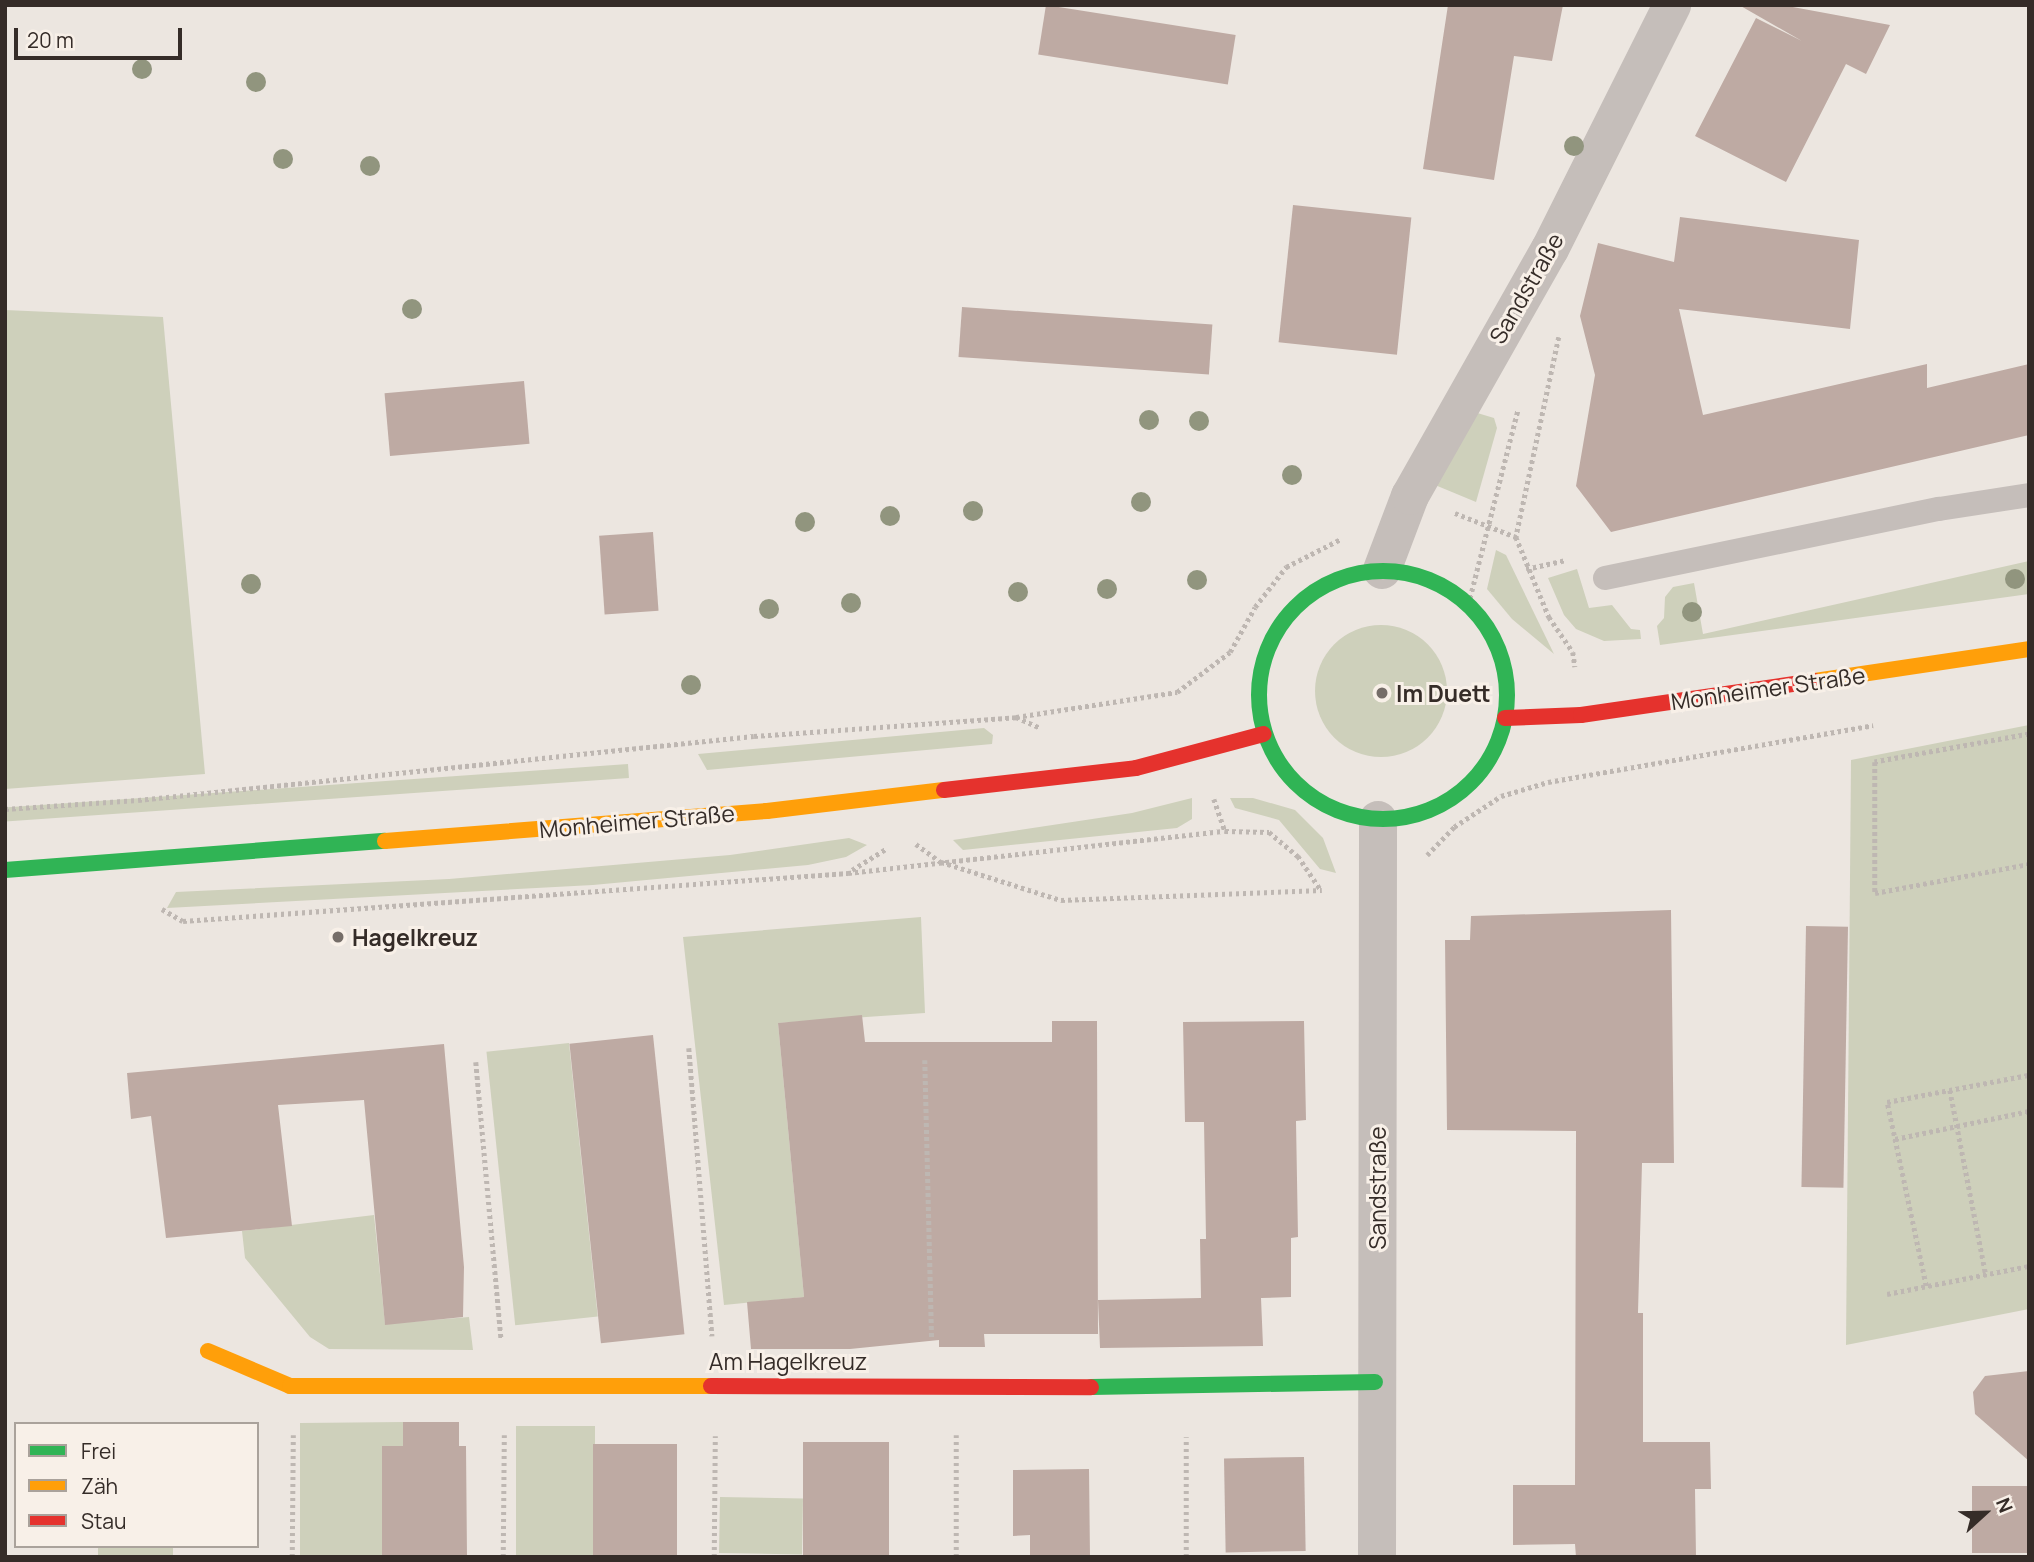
<!DOCTYPE html>
<meta charset="utf-8">
<style>
body{margin:0}
#map{position:relative;width:2034px;height:1562px;overflow:hidden;background:#ece6e0;font-family:Manrope,sans-serif}
div>[style]{position:absolute}
[style*='--x']{left:calc(var(--x)*1px);top:calc(var(--y)*1px);width:calc(var(--w)*1px);rotate:calc(var(--a)*1deg)}
.green>*{inset:0;background:#ced0bb;transform-origin:0 0}
.round{border-radius:50%}
.building>*{inset:0;background:#beaaa3;transform-origin:0 0}
.path>*{height:4.5px;margin-top:-2.25px;transform-origin:0;background:repeating-linear-gradient(90deg,#beb7b2 0 3.5px,transparent 0 7px)}
.lane>*{height:24px;margin:-12px;padding:0 12px;transform-origin:12px;border-radius:12px;background:#c5beba}
.street>*{height:38px;margin:-19px;padding:0 19px;transform-origin:19px;border-radius:19px;background:#c5beba}
.fast>*{height:16px;margin:-8px;padding:0 8px;transform-origin:8px;border-radius:8px;background:#30b455}
.fast>.ring{margin:-8px;padding:0;box-sizing:content-box;background:none;border:16px solid #30b455;border-radius:50%}
.slow>*{height:16px;margin:-8px;padding:0 8px;transform-origin:8px;border-radius:8px;background:#ff9f0a}
.jam>*{height:16px;margin:-8px;padding:0 8px;transform-origin:8px;border-radius:8px;background:#e5322d}
.trees>*{width:20px;height:20px;margin:-10px;border-radius:50%;background:#91957e}
.dots>*{width:19px;height:19px;translate:-50% -50%;box-sizing:border-box;border:4px solid #f8f0e8;border-radius:50%}
span{translate:-50% -50%;white-space:nowrap;text-align:center;line-height:1.15;-webkit-text-stroke:6px #f8f0e8;paint-order:stroke}
.street-label{font-size:23px;color:#352c28}
.poi-label{font-size:23px;color:#352c28;font-weight:700}
.left{translate:0 -50%;text-align:left}
.frame{position:absolute;inset:0;border:7px solid #352c28;pointer-events:none}
.legend{position:absolute;left:14px;top:1422px;width:245px;height:126px;box-sizing:border-box;background:#f8f0e8;border:2px solid #aaa29b;margin:0;padding:9px 12px;list-style:none;font-size:21px;color:#352c28}
.legend li{display:flex;align-items:center;gap:14px;height:35px}
.legend b{width:35px;border:2px solid #aaa29b}
.north{position:absolute;left:1950px;top:1478px;width:70px;height:70px;-webkit-text-stroke:5px #f8f0e8;paint-order:stroke;rotate:68deg;font-size:19px;font-weight:700;line-height:28px;text-align:center;color:#352c28}
.north::after{content:'';display:block;margin:auto;width:24px;height:32px;background:#352c28;clip-path:polygon(50% 0,100% 100%,50% 72%,0 100%)}
.scale{position:absolute;left:14px;top:28px;width:168px;height:32px;box-sizing:border-box;border:4px solid #352c28;border-top:0;padding-left:9px;font-size:21px;line-height:24px;white-space:nowrap;color:#352c28;-webkit-text-stroke:5px #f8f0e8;paint-order:stroke}
</style>
<div id="map">
<div class="green">
<i style="clip-path:polygon(5px 310px,163px 317px,205px 774px,5px 789px)"></i>
<i style="clip-path:polygon(1474px 412px,1494px 418px,1497px 428px,1476px 502px,1435px 485px)"></i>
<i style="clip-path:polygon(1496px 550px,1506px 555px,1554px 654px,1512px 619px,1487px 589px)"></i>
<i style="clip-path:polygon(2029px 561px,2029px 594px,1660px 645px,1657px 626px,1664px 618px,1665px 597px,1673px 587px,1694px 583px,1703px 634px)"></i>
<i style="clip-path:polygon(1577px 569px,1589px 608px,1612px 605px,1631px 629px,1640px 630px,1641px 639px,1604px 641px,1576px 629px,1564px 615px,1548px 578px)"></i>
<i class="round" style="left:1315px;top:625px;width:132px;height:132px"></i>
<i style="clip-path:polygon(2029px 725px,2029px 1309px,1846px 1345px,1851px 760px)"></i>
<i style="clip-path:polygon(984px 728px,993px 735px,992px 744px,707px 770px,698px 754px)"></i>
<i style="left:628px;top:764px;width:14px;height:625px;rotate:86deg"></i>
<i style="clip-path:polygon(1192px 798px,1192px 819px,1177px 828px,963px 850px,953px 840px,1132px 813px)"></i>
<i style="clip-path:polygon(1230px 798px,1253px 798px,1295px 810px,1323px 838px,1336px 873px,1320px 869px,1279px 820px,1235px 808px)"></i>
<i style="clip-path:polygon(849px 838px,867px 845px,846px 857px,808px 865px,593px 885px,167px 908px,176px 892px,449px 879px,730px 855px)"></i>
<i style="clip-path:polygon(921px 917px,925px 1013px,778px 1023px,804px 1297px,724px 1305px,683px 937px)"></i>
<i style="left:569px;top:1043px;width:275px;height:83px;rotate:84deg"></i>
<i style="clip-path:polygon(374px 1215px,385px 1324px,469px 1317px,473px 1350px,329px 1349px,310px 1337px,245px 1258px,242px 1231px)"></i>
<i style="clip-path:polygon(403px 1422px,403px 1446px,382px 1446px,382px 1557px,300px 1557px,300px 1423px)"></i>
<i style="left:516px;top:1426px;width:79px;height:131px"></i>
<i style="left:720px;top:1497px;width:83px;height:56px;rotate:1deg"></i>
<i style="left:98px;top:1546px;width:75px;height:11px"></i>
</div>
<div class="building">
<i style="left:1046px;top:5px;width:192px;height:50px;rotate:9deg"></i>
<i style="clip-path:polygon(1448px 5px,1563px 5px,1552px 61px,1514px 56px,1494px 180px,1423px 169px)"></i>
<i style="clip-path:polygon(1739px 5px,1782px 5px,1890px 25px,1866px 74px,1846px 64px,1786px 182px,1695px 136px,1756px 18px,1802px 41px)"></i>
<i style="left:1293px;top:205px;width:119px;height:138px;rotate:6deg"></i>
<i style="clip-path:polygon(1680px 217px,1859px 240px,1850px 329px,1679px 309px,1703px 415px,1927px 364px,1927px 388px,2029px 364px,2029px 435px,1611px 532px,1576px 486px,1595px 375px,1580px 316px,1598px 243px,1674px 262px)"></i>
<i style="left:962px;top:307px;width:251px;height:50px;rotate:4deg"></i>
<i style="left:524px;top:381px;width:63px;height:140px;rotate:85deg"></i>
<i style="left:653px;top:532px;width:79px;height:54px;rotate:86deg"></i>
<i style="clip-path:polygon(1671px 910px,1674px 1163px,1642px 1163px,1638px 1313px,1643px 1313px,1643px 1442px,1710px 1442px,1711px 1489px,1695px 1489px,1696px 1557px,1576px 1557px,1575px 1544px,1513px 1545px,1513px 1485px,1575px 1485px,1576px 1131px,1447px 1130px,1445px 940px,1470px 940px,1471px 916px)"></i>
<i style="left:1806px;top:926px;width:42px;height:261px;rotate:1deg"></i>
<i style="clip-path:polygon(862px 1015px,865px 1042px,1052px 1042px,1052px 1021px,1097px 1021px,1098px 1334px,984px 1334px,985px 1347px,939px 1347px,939px 1340px,850px 1349px,751px 1349px,747px 1302px,804px 1297px,778px 1023px)"></i>
<i style="clip-path:polygon(1304px 1021px,1306px 1120px,1296px 1121px,1298px 1237px,1291px 1238px,1291px 1297px,1261px 1298px,1263px 1346px,1100px 1348px,1098px 1300px,1201px 1298px,1200px 1239px,1206px 1239px,1204px 1122px,1185px 1122px,1183px 1022px)"></i>
<i style="left:653px;top:1035px;width:301px;height:84px;rotate:84deg"></i>
<i style="clip-path:polygon(444px 1044px,464px 1267px,463px 1317px,385px 1325px,364px 1100px,278px 1105px,292px 1226px,166px 1238px,151px 1116px,131px 1119px,127px 1073px)"></i>
<i style="clip-path:polygon(2029px 1371px,2029px 1461px,1975px 1414px,1973px 1392px,1985px 1376px)"></i>
<i style="clip-path:polygon(403px 1422px,459px 1422px,459px 1446px,466px 1446px,467px 1557px,382px 1557px,382px 1446px,403px 1446px)"></i>
<i style="left:803px;top:1442px;width:86px;height:115px"></i>
<i style="left:593px;top:1444px;width:84px;height:113px"></i>
<i style="left:1304px;top:1457px;width:94px;height:80px;rotate:89deg"></i>
<i style="clip-path:polygon(1089px 1469px,1090px 1557px,1030px 1557px,1030px 1535px,1013px 1536px,1013px 1470px)"></i>
<i style="left:2029px;top:1486px;width:67px;height:57px;rotate:90deg"></i>
</div>
<div class="path">
<i style="--x:1559;--y:337;--w:205;--a:102.1"></i>
<i style="--x:1516;--y:537;--w:87;--a:67.6"></i>
<i style="--x:1549;--y:617;--w:42;--a:55.6"></i>
<i style="--x:1573;--y:652;--w:15;--a:82"></i>
<i style="--x:1455;--y:513;--w:66;--a:21.5"></i>
<i style="--x:1526;--y:569;--w:41;--a:-12.7"></i>
<i style="--x:1468;--y:605;--w:202;--a:-75.7"></i>
<i style="--x:1016;--y:717;--w:27;--a:24"></i>
<i style="--x:2029;--y:734;--w:157;--a:169.7"></i>
<i style="--x:1875;--y:762;--w:131;--a:90"></i>
<i style="--x:1875;--y:893;--w:157;--a:-10.7"></i>
<i style="--x:1214;--y:799;--w:34;--a:71"></i>
<i style="--x:5;--y:809;--w:133;--a:-3.9"></i>
<i style="--x:138;--y:800;--w:619;--a:-5.93"></i>
<i style="--x:754;--y:736;--w:263;--a:-4.1"></i>
<i style="--x:1016;--y:717;--w:163;--a:-8.8"></i>
<i style="--x:1177;--y:692;--w:66;--a:-37"></i>
<i style="--x:1230;--y:652;--w:51;--a:-60.9"></i>
<i style="--x:1255;--y:607;--w:51;--a:-52.2"></i>
<i style="--x:1286;--y:567;--w:62;--a:-27"></i>
<i style="--x:916;--y:844;--w:31;--a:36"></i>
<i style="--x:941;--y:862;--w:126;--a:17.6"></i>
<i style="--x:1061;--y:900;--w:261;--a:-2.2"></i>
<i style="--x:1427;--y:855;--w:39;--a:-46"></i>
<i style="--x:1454;--y:827;--w:56;--a:-33.4"></i>
<i style="--x:1501;--y:796;--w:49;--a:-16.6"></i>
<i style="--x:1548;--y:782;--w:330;--a:-9.9"></i>
<i style="--x:852;--y:870;--w:40;--a:-32"></i>
<i style="--x:162;--y:909;--w:24;--a:30"></i>
<i style="--x:183;--y:921;--w:667;--a:-4.13"></i>
<i style="--x:848;--y:873;--w:379;--a:-6.4"></i>
<i style="--x:1225;--y:831;--w:44;--a:1.3"></i>
<i style="--x:1269;--y:832;--w:38;--a:40"></i>
<i style="--x:1298;--y:856;--w:40;--a:56"></i>
<i style="--x:689;--y:1048;--w:289;--a:85.4"></i>
<i style="--x:925;--y:1060;--w:278;--a:88.6"></i>
<i style="--x:476;--y:1062;--w:278;--a:84.8"></i>
<i style="--x:1950;--y:1090;--w:188;--a:79"></i>
<i style="--x:1895;--y:1139;--w:137;--a:-11.8"></i>
<i style="--x:1926;--y:1286;--w:188;--a:-102"></i>
<i style="--x:1887;--y:1102;--w:145;--a:-10.8"></i>
<i style="--x:1887;--y:1294;--w:145;--a:-11.2"></i>
<i style="--x:292;--y:1557;--w:122;--a:-89.5"></i>
<i style="--x:503;--y:1557;--w:122;--a:-89.5"></i>
<i style="--x:714;--y:1557;--w:121;--a:-89.5"></i>
<i style="--x:956;--y:1557;--w:122;--a:-90"></i>
<i style="--x:1186;--y:1557;--w:120;--a:-90"></i>
</div>
<div class="lane">
<i style="--x:1605;--y:578;--w:341;--a:-11.7"></i>
<i style="--x:1939;--y:509;--w:91;--a:-8.8"></i>
</div>
<div class="street">
<i style="--x:1382;--y:570;--w:79;--a:-69.3"></i>
<i style="--x:1410;--y:496;--w:284;--a:-60.5"></i>
<i style="--x:1550;--y:249;--w:273;--a:-63.4"></i>
<i style="--x:1377;--y:1557;--w:737;--a:-89.92"></i>
</div>
<div class="fast">
<i class="ring" style="left:1259px;top:571px;width:232px;height:232px"></i>
<i style="--x:5;--y:870;--w:381;--a:-4.4"></i>
<i style="--x:1091;--y:1387;--w:284;--a:-1"></i>
</div>
<div class="slow">
<i style="--x:1815;--y:681;--w:216;--a:-8.5"></i>
<i style="--x:385;--y:841;--w:383;--a:-4.5"></i>
<i style="--x:767;--y:811;--w:178;--a:-6.8"></i>
<i style="--x:208;--y:1351;--w:89;--a:23.1"></i>
<i style="--x:290;--y:1386;--w:421;--a:0"></i>
</div>
<div class="jam">
<i style="--x:1505;--y:718;--w:76;--a:-2.3"></i>
<i style="--x:1581;--y:715;--w:236;--a:-8.3"></i>
<i style="--x:944;--y:790;--w:193;--a:-6.5"></i>
<i style="--x:1136;--y:768;--w:132;--a:-14.9"></i>
<i style="--x:711;--y:1386;--w:380;--a:0.2"></i>
</div>
<div class="trees">
<i style="left:142px;top:69px"></i>
<i style="left:256px;top:82px"></i>
<i style="left:1574px;top:146px"></i>
<i style="left:283px;top:159px"></i>
<i style="left:370px;top:166px"></i>
<i style="left:412px;top:309px"></i>
<i style="left:1149px;top:420px"></i>
<i style="left:1199px;top:421px"></i>
<i style="left:1292px;top:475px"></i>
<i style="left:1141px;top:502px"></i>
<i style="left:973px;top:511px"></i>
<i style="left:890px;top:516px"></i>
<i style="left:805px;top:522px"></i>
<i style="left:2015px;top:579px"></i>
<i style="left:1197px;top:580px"></i>
<i style="left:251px;top:584px"></i>
<i style="left:1107px;top:589px"></i>
<i style="left:1018px;top:592px"></i>
<i style="left:851px;top:603px"></i>
<i style="left:769px;top:609px"></i>
<i style="left:1692px;top:612px"></i>
<i style="left:691px;top:685px"></i>
</div>
<div class="dots">
<i style="left:1382px;top:693px;background:#756d68"></i>
<i style="left:338px;top:937px;background:#756d68"></i>
</div>
<div class="street-label">
<span style="left:1526px;top:288px;rotate:-60deg">Sandstraße</span>
<span style="left:1768px;top:688px;rotate:-8deg">Monheimer Straße</span>
<span style="left:637px;top:821px;rotate:-5deg">Monheimer Straße</span>
<span style="left:1377px;top:1188px;rotate:-90deg">Sandstraße</span>
<span style="left:788px;top:1361px">Am Hagelkreuz</span>
</div>
<div class="poi-label">
<span class="left" style="left:1396px;top:693px">Im Duett</span>
<span class="left" style="left:352px;top:937px">Hagelkreuz</span>
</div>
<div class="frame"></div>
<ul class="legend">
<li><b style="height:9px;background:#30b455"></b>Frei</li>
<li><b style="height:9px;background:#ff9f0a"></b>Zäh</li>
<li><b style="height:9px;background:#e5322d"></b>Stau</li>
</ul>
<div class="north">N</div>
<div class="scale">20 m</div>
</div>
